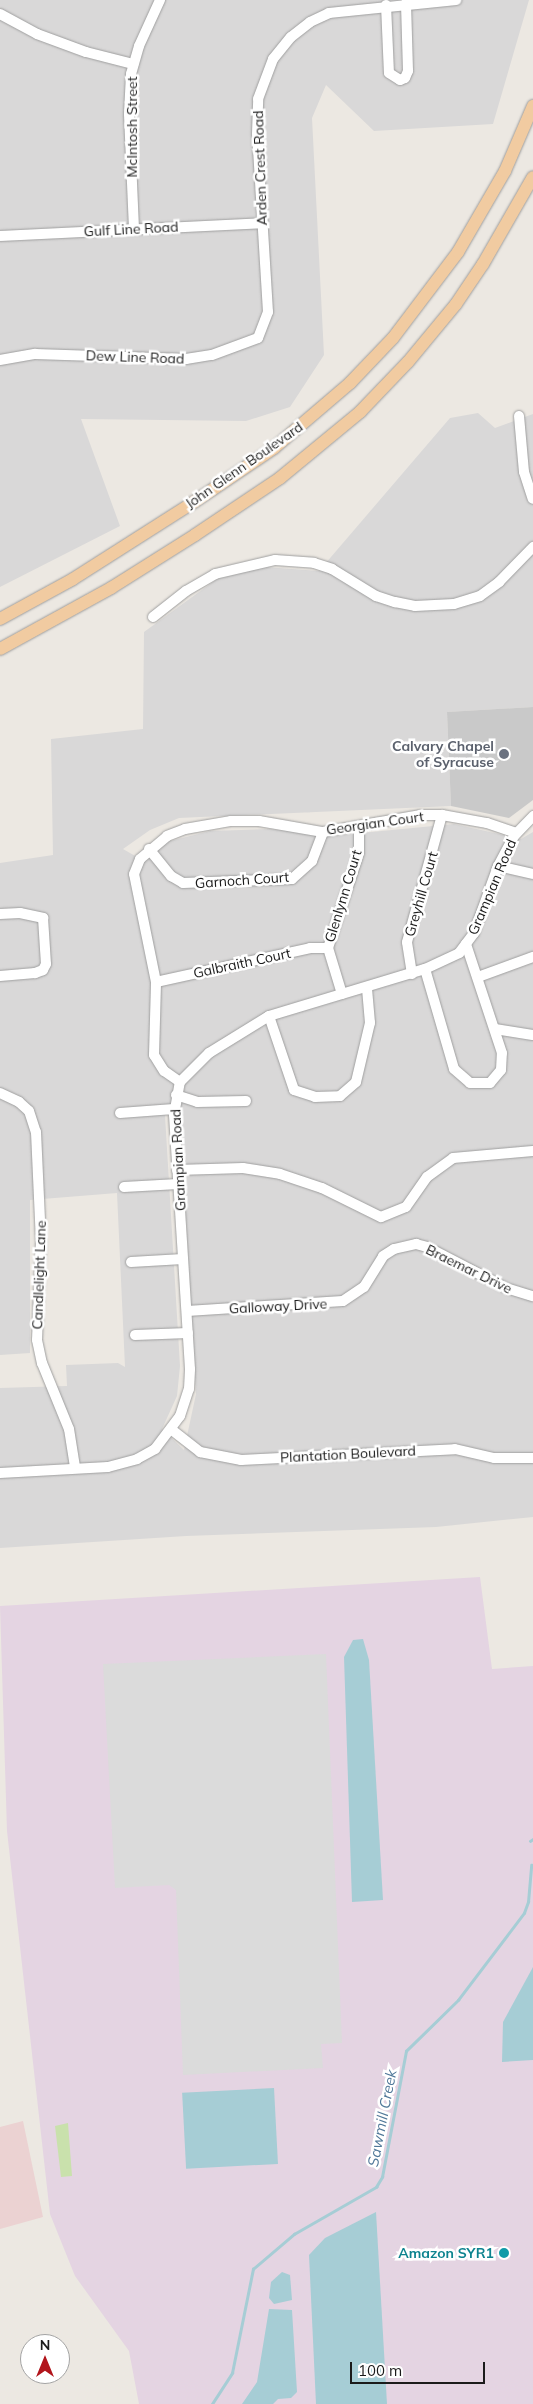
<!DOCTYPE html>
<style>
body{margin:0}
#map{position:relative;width:533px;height:2404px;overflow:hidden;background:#ece8e2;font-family:Mulish,sans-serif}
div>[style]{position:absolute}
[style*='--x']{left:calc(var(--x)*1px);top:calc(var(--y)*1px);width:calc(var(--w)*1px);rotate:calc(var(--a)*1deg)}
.residential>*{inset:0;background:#d9d8d8}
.commercial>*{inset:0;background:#ebd2d2}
.industrial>*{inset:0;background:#e4d4e2}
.religious>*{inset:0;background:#c9c9c9}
.grass>*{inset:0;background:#c9e1ac}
.parking>*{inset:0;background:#dbdbdb}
.water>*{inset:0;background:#a6cdd5;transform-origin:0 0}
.stream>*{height:2.5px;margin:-1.25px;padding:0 1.25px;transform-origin:1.25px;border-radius:1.25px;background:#a6cdd5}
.roads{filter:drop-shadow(0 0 1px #9f9f9f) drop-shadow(0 0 1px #9f9f9f)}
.minor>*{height:10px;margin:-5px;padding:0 5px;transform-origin:5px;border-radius:5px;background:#fff}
.major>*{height:12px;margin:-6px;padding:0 6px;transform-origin:6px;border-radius:6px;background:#f1cba1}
.dots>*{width:14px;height:14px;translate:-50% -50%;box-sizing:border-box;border:2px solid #fff;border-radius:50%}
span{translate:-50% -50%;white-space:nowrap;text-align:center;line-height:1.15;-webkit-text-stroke:5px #fff;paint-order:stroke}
.street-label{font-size:14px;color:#1b1b1b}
.worship-label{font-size:14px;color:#5b616d;font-weight:700}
.right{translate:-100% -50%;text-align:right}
.culture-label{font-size:14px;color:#0d838f;font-weight:700}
.water-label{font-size:15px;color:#507899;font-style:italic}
.north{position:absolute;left:20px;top:2334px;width:50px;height:50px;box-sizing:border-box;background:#fff;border:1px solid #a4a4a4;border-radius:50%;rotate:0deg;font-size:14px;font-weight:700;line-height:20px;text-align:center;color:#1b1b1b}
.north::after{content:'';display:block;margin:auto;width:18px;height:22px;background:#b2151c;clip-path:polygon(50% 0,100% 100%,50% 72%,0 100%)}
.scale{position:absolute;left:350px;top:2362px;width:135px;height:22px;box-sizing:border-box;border:2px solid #1b1b1b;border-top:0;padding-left:6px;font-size:15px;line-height:18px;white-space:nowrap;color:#1b1b1b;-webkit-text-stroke:4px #fff;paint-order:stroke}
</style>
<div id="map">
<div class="residential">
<i style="clip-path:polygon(0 0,529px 0,493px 124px,374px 131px,326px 85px,312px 118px,324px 355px,290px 407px,246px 421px,81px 419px,120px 526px,0 587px)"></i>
<i style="clip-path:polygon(evenodd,478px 413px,495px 428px,533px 414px,533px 707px,447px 712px,451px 806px,179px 818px,150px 830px,123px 849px,144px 861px,166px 842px,210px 831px,270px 829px,330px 836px,454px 824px,521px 839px,533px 832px,533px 1517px,436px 1527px,186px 1536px,0 1548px,0 1388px,67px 1386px,66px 1365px,118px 1363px,125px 1367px,117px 1193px,30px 1200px,30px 1353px,0 1355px,0 863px,53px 855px,51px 739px,143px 729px,144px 632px,217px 579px,265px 567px,319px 571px,450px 418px,478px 413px,180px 1112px,196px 1394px,184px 1450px,162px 1429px,177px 1396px,180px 1366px,165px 1115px,180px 1112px)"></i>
</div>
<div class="commercial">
<i style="clip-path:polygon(23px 2121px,43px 2217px,0 2229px,0 2127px)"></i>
</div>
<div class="industrial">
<i style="clip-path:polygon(480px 1577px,492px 1669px,533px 1666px,533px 2404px,139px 2404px,129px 2351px,75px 2276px,50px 2214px,7px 1831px,0 1606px)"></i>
</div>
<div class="religious">
<i style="clip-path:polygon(533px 707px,533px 800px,509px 818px,451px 806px,447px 712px)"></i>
</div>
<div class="grass">
<i style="clip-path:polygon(68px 2123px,72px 2176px,61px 2177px,55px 2126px)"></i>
</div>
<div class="parking">
<i style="clip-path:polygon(326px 1654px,342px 2043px,321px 2044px,323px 2068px,183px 2075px,176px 1890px,169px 1885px,115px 1888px,103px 1664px)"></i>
</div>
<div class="water">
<i style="clip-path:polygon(363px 1639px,369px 1660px,383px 1900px,352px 1902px,344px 1657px,353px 1640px)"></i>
<i style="clip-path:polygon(533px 1967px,533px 2060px,502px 2062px,503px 2022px)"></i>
<i style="left:274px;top:2088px;width:76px;height:92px;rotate:87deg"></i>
<i style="clip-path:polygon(376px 2212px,387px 2404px,316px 2404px,309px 2255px,325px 2238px)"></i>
<i style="clip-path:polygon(282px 2272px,290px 2275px,292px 2300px,274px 2304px,269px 2298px,271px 2282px)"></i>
<i style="clip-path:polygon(269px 2309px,292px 2310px,297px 2392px,291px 2398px,278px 2399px,273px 2404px,242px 2404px,257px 2382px)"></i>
</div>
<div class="stream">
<i style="--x:530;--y:1841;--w:4;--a:-34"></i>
<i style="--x:212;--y:2404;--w:37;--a:-57"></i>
<i style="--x:232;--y:2373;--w:106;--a:-78.6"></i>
<i style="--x:253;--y:2269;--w:54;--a:-40.5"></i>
<i style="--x:294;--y:2234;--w:95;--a:-29.8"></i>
<i style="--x:376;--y:2187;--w:12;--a:-59"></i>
<i style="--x:382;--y:2177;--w:128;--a:-79.2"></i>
<i style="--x:406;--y:2051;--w:73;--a:-44.4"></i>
<i style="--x:458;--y:2000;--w:109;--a:-52.8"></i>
<i style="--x:524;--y:1913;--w:12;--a:-70"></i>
<i style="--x:528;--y:1902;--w:37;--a:-85"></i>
</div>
<div class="roads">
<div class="minor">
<i style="--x:386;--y:5;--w:68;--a:87.5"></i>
<i style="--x:389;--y:73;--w:13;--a:32"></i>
<i style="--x:400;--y:80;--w:5;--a:-22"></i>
<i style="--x:405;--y:78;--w:8;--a:-67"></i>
<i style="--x:408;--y:71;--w:68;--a:-91.7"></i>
<i style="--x:0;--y:14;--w:42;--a:28.4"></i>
<i style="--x:37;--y:34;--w:52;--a:20.2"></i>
<i style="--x:86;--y:52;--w:49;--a:14.3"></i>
<i style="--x:134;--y:229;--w:115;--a:-92.5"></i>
<i style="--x:129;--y:114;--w:40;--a:-87.1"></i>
<i style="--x:131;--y:74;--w:29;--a:-74"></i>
<i style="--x:139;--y:46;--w:51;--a:-65.5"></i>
<i style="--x:0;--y:236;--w:262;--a:-2.8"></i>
<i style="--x:0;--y:360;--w:36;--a:-10"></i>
<i style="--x:35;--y:354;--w:151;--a:1.9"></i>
<i style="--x:186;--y:359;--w:26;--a:-9"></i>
<i style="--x:212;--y:355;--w:49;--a:-20.3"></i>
<i style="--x:258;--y:338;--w:28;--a:-69"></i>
<i style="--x:268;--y:312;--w:178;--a:-93.5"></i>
<i style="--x:257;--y:134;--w:35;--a:-88"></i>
<i style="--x:258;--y:99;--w:43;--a:-69.4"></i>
<i style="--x:273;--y:59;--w:28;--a:-51"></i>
<i style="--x:291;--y:37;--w:24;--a:-38"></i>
<i style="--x:310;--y:22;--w:21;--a:-25"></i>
<i style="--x:329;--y:13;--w:128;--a:-5.8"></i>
<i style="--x:519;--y:416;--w:56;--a:84.9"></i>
<i style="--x:524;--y:472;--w:28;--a:72"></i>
<i style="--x:153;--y:617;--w:42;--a:-38.2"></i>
<i style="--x:186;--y:591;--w:34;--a:-30"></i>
<i style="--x:215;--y:574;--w:62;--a:-13.1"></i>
<i style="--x:275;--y:560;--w:39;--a:4"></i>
<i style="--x:314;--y:563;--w:19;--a:18"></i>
<i style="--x:332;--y:569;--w:52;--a:31.5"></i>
<i style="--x:376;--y:596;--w:20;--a:18"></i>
<i style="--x:395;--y:602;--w:20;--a:11"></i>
<i style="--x:415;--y:606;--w:39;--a:-3"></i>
<i style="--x:454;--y:604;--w:27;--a:-17"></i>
<i style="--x:480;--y:596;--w:24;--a:-36"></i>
<i style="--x:499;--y:582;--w:49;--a:-45.8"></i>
<i style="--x:149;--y:849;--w:35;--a:51"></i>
<i style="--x:171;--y:876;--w:14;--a:30"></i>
<i style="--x:183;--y:883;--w:109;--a:-2.1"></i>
<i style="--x:292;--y:879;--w:27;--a:-42"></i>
<i style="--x:312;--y:861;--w:31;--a:-69"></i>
<i style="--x:498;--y:866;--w:36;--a:13"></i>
<i style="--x:0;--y:914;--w:20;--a:-3"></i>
<i style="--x:20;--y:913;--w:24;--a:12"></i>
<i style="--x:43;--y:918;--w:46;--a:86.3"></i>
<i style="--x:46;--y:964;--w:7;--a:117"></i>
<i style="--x:43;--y:970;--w:9;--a:159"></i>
<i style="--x:35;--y:973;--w:35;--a:175"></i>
<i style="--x:425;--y:969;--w:104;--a:73.8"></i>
<i style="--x:454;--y:1069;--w:21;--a:41"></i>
<i style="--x:470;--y:1083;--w:20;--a:0"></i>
<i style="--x:490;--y:1083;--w:17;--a:-50"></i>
<i style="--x:501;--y:1070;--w:17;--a:-87"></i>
<i style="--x:502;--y:1053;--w:115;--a:-108.3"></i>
<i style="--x:412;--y:974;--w:32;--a:-99"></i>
<i style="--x:407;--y:942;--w:132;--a:-74.6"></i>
<i style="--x:478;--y:977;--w:59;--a:-20"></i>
<i style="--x:156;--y:982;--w:158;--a:-12.4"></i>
<i style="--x:310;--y:948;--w:18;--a:0"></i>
<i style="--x:342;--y:994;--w:48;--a:-106.9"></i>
<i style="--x:328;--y:948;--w:100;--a:-71.9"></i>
<i style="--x:359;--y:853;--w:27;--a:-90"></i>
<i style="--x:269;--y:1016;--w:78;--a:71.3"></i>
<i style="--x:294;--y:1090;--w:22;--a:18"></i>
<i style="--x:315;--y:1097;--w:25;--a:-2"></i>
<i style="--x:340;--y:1096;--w:21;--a:-41"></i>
<i style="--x:356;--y:1082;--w:61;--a:-76.7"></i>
<i style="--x:370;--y:1023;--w:36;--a:-95"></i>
<i style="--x:495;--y:1029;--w:38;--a:9"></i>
<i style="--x:180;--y:1082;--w:19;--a:-145"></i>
<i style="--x:164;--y:1071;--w:19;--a:-122"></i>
<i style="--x:154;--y:1055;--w:73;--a:-88.4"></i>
<i style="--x:156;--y:982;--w:110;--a:-101.5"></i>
<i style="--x:134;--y:874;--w:16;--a:-68"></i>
<i style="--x:140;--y:859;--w:35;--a:-40"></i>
<i style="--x:167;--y:836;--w:19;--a:-21"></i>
<i style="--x:185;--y:829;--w:47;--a:-9.9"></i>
<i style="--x:231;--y:821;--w:28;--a:0"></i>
<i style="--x:259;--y:821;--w:65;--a:9.8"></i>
<i style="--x:323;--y:832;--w:98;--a:-9.9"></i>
<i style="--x:420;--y:815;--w:22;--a:0"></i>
<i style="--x:442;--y:815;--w:46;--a:10.1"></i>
<i style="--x:487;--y:823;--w:31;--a:19"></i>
<i style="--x:0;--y:1093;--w:21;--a:25"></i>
<i style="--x:19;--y:1102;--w:13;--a:42"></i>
<i style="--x:29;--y:1111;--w:22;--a:72"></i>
<i style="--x:36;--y:1132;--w:109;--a:87.4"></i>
<i style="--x:41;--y:1241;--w:99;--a:92.3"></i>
<i style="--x:37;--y:1340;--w:24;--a:78"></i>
<i style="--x:42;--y:1363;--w:71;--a:67.8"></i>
<i style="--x:69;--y:1429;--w:39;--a:81"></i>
<i style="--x:176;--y:1095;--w:22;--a:18"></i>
<i style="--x:197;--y:1102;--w:49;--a:-1.2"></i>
<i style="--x:120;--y:1113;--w:54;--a:-4.2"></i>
<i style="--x:177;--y:1170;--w:66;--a:-1.7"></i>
<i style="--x:243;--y:1168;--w:37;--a:9"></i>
<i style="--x:280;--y:1174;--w:44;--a:18.4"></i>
<i style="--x:322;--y:1188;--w:66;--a:26.2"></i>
<i style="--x:381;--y:1217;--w:27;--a:-22"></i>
<i style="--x:406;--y:1207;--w:37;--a:-55"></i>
<i style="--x:427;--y:1177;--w:32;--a:-36"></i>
<i style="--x:453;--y:1158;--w:80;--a:-5"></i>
<i style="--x:124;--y:1187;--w:54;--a:-3.2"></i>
<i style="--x:131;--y:1262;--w:52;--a:-3.3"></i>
<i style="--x:187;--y:1311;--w:156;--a:-3.7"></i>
<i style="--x:343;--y:1301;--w:25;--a:-34"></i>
<i style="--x:364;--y:1287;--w:36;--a:-58"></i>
<i style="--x:383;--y:1256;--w:13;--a:-32"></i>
<i style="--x:394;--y:1249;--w:23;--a:-13"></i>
<i style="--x:416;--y:1244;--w:11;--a:15"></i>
<i style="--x:427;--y:1247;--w:89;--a:27.4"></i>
<i style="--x:506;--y:1288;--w:28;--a:17"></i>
<i style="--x:135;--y:1335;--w:53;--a:-2.2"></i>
<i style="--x:172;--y:1430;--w:36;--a:38"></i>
<i style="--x:200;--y:1452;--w:42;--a:11"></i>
<i style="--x:241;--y:1460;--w:214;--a:-2.9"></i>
<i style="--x:455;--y:1449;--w:40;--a:13"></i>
<i style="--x:494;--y:1458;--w:39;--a:0"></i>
<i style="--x:0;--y:1473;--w:108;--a:-3.2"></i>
<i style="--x:108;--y:1467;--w:30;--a:-15"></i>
<i style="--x:137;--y:1459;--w:21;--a:-29"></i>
<i style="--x:155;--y:1449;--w:41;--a:-52.9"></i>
<i style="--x:180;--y:1416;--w:28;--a:-72"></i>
<i style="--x:189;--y:1389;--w:20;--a:-87"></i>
<i style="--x:190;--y:1369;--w:255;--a:-93.6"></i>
<i style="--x:174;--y:1115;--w:34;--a:-80"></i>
<i style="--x:180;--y:1082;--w:41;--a:-45"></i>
<i style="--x:209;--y:1053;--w:70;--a:-31.7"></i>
<i style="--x:269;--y:1016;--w:163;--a:-16.8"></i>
<i style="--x:425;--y:969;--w:38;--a:-25"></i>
<i style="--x:459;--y:953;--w:25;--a:-53"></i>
<i style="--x:474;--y:933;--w:71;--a:-70.3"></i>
<i style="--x:498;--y:866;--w:34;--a:-62"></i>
<i style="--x:514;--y:836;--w:28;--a:-46"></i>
</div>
<div class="major">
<i style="--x:0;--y:619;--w:83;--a:-28.7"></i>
<i style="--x:73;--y:579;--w:143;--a:-32.5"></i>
<i style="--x:194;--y:502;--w:97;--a:-34"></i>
<i style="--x:274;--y:448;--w:100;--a:-40.5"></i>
<i style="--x:350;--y:383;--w:62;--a:-46.3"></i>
<i style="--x:393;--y:338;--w:108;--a:-52.9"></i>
<i style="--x:458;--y:252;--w:94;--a:-59.9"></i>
<i style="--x:505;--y:171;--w:71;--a:-66.7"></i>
<i style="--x:0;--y:649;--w:127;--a:-28.8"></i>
<i style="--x:111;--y:588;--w:99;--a:-32.2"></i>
<i style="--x:195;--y:535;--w:102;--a:-33.8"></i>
<i style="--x:280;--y:478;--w:104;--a:-39.5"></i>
<i style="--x:360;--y:412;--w:69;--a:-46.2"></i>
<i style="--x:408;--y:362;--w:75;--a:-50.4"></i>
<i style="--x:456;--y:304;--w:48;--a:-56"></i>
<i style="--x:483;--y:264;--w:100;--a:-60.1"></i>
</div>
</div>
<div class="dots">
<i style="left:504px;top:754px;background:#6b7280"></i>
<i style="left:504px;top:2253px;background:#0f9aa8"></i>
</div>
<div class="street-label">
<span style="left:132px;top:127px;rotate:-90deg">McIntosh Street</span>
<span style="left:260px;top:168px;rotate:-92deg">Arden Crest Road</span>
<span style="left:131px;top:229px;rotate:-3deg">Gulf Line Road</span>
<span style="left:135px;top:357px;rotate:2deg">Dew Line Road</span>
<span style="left:244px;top:465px;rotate:-35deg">John Glenn Boulevard</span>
<span style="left:375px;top:823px;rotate:-8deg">Georgian Court</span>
<span style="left:242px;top:880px;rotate:-4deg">Garnoch Court</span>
<span style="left:492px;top:887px;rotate:-67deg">Grampian Road</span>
<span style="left:421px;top:894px;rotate:-74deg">Greyhill Court</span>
<span style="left:343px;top:896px;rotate:-73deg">Glenlynn Court</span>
<span style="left:242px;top:963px;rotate:-12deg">Galbraith Court</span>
<span style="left:178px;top:1160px;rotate:-93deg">Grampian Road</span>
<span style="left:469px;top:1269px;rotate:26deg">Braemar Drive</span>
<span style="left:39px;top:1275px;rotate:-88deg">Candlelight Lane</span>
<span style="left:278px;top:1306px;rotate:-3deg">Galloway Drive</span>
<span style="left:348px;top:1454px;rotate:-3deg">Plantation Boulevard</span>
</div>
<div class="worship-label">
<span class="right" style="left:494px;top:754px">Calvary Chapel<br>of Syracuse</span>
</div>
<div class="culture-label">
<span class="right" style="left:494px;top:2253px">Amazon SYR1</span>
</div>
<div class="water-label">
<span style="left:382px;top:2118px;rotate:-79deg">Sawmill Creek</span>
</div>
<div class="north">N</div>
<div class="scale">100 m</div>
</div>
